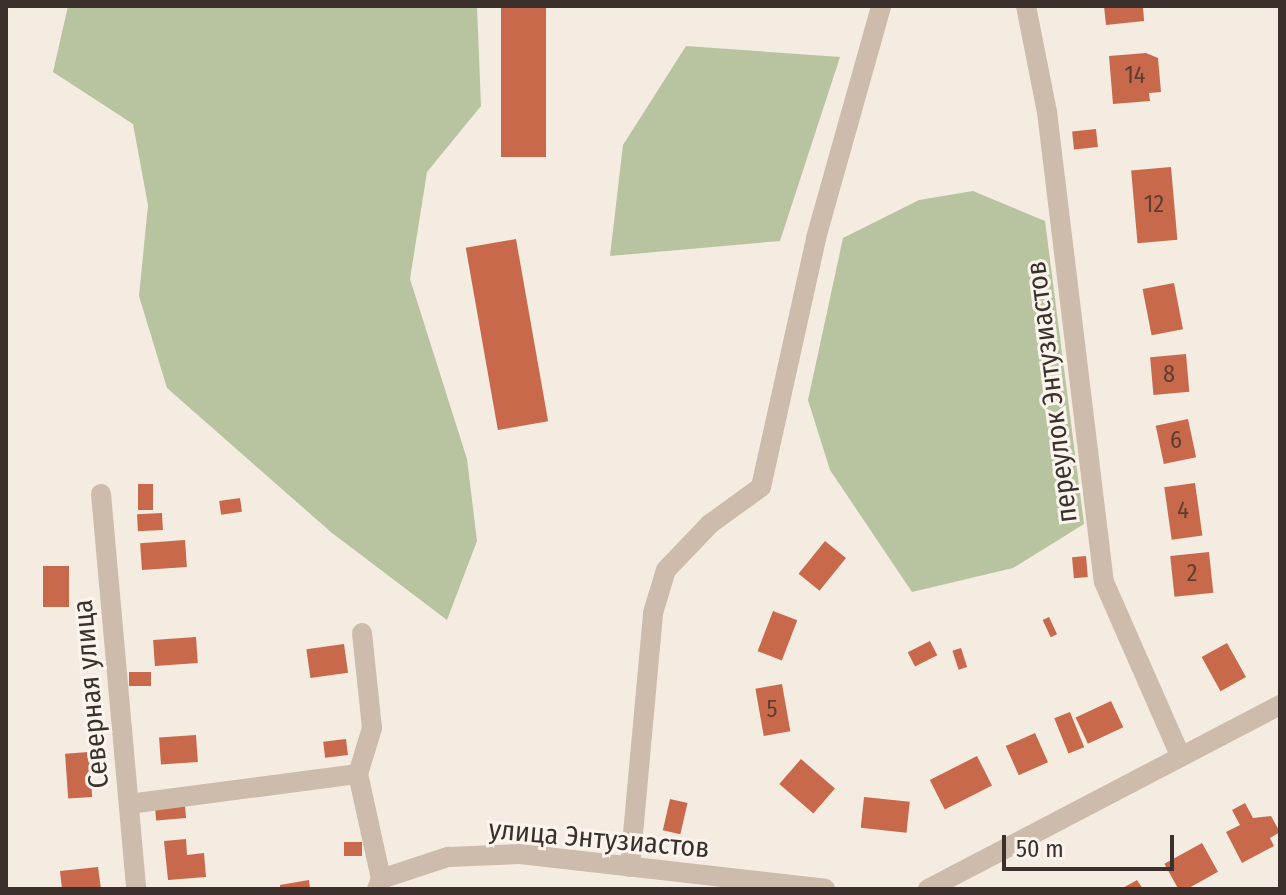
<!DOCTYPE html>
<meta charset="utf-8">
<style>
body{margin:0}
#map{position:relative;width:1286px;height:895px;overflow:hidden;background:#f4ebe1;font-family:"Fira Sans Condensed",sans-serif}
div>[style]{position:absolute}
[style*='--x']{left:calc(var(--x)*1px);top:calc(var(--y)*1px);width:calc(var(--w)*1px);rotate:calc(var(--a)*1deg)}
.green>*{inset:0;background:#b8c4a0}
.building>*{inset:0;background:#c8694b;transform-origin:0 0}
.minor>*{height:20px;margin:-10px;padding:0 10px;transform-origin:10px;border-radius:10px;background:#cdbbac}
span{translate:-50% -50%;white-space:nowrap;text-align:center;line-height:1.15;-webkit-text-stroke:6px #fbf5ee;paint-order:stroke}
.number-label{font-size:24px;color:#5e3e33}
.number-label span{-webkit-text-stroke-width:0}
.street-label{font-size:28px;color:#3b302b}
.frame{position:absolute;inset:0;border:8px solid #3b302b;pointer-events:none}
.scale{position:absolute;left:1002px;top:835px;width:172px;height:36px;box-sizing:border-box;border:4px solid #3b302b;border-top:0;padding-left:10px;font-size:24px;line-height:28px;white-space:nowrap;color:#3b302b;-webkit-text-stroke:6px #fbf5ee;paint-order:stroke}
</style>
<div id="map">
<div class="green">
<i style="clip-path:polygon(68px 6px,477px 6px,481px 106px,427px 172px,410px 279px,467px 459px,477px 541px,447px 620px,332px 533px,167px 388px,139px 296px,148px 205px,133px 124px,53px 72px)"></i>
<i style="clip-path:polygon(686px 46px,840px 57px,780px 241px,610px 256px,623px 145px)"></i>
<i style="clip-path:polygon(973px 191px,1045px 221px,1084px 524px,1013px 568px,912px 592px,830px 470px,808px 400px,843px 238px,919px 200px)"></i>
</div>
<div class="building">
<i style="left:501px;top:6px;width:45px;height:151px"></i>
<i style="clip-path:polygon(1104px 6px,1143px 6px,1144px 21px,1106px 25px)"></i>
<i style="clip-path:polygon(1146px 53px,1158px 58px,1161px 92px,1149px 93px,1150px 101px,1113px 104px,1109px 56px)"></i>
<i style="left:1096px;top:129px;width:18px;height:24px;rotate:84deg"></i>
<i style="left:1171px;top:167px;width:73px;height:40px;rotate:85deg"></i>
<i style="left:516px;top:239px;width:185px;height:51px;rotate:80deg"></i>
<i style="left:1174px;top:283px;width:47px;height:32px;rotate:79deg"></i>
<i style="left:1186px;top:354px;width:38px;height:36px;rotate:85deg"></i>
<i style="left:1188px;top:419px;width:39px;height:33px;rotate:78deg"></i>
<i style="left:1195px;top:483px;width:53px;height:31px;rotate:82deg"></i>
<i style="left:138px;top:484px;width:15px;height:26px"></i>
<i style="left:240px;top:498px;width:14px;height:21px;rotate:82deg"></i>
<i style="left:162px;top:513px;width:17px;height:25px;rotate:87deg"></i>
<i style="left:185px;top:540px;width:27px;height:45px;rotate:86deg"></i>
<i style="left:825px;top:541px;width:27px;height:42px;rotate:39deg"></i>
<i style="left:1209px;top:552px;width:41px;height:39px;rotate:84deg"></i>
<i style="left:1086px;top:556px;width:21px;height:14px;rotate:85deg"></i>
<i style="left:43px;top:566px;width:26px;height:41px"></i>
<i style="left:773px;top:611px;width:26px;height:43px;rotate:21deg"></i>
<i style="left:1049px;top:617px;width:19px;height:7px;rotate:65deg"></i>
<i style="left:196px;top:637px;width:26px;height:43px;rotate:86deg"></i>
<i style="left:930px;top:641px;width:16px;height:25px;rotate:63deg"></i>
<i style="left:1227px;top:643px;width:39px;height:29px;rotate:61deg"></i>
<i style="left:344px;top:644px;width:29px;height:38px;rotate:82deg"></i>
<i style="left:961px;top:648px;width:20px;height:9px;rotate:72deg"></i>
<i style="left:129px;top:672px;width:22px;height:14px"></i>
<i style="left:782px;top:684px;width:48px;height:27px;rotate:80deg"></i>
<i style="left:1111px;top:701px;width:29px;height:39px;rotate:65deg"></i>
<i style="left:1070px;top:712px;width:38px;height:17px;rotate:68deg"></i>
<i style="left:1035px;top:733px;width:32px;height:32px;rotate:66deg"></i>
<i style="left:196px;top:735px;width:27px;height:37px;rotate:86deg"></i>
<i style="left:346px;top:739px;width:16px;height:23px;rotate:83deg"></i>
<i style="left:89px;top:752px;width:45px;height:24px;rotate:86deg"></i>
<i style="left:977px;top:756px;width:33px;height:53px;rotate:63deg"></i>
<i style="left:801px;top:759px;width:45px;height:33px;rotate:41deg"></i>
<i style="left:864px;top:797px;width:46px;height:31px;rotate:6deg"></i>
<i style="left:670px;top:799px;width:18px;height:32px;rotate:13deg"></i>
<i style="clip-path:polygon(1245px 803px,1253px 818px,1271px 816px,1280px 832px,1270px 838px,1274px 846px,1242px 863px,1226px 832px,1240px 825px,1232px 810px)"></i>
<i style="left:185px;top:806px;width:12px;height:30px;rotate:85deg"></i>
<i style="clip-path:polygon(186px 839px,187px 855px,204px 853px,206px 877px,168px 880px,164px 841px)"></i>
<i style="left:344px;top:842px;width:18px;height:14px"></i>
<i style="left:1202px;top:843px;width:33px;height:43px;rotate:61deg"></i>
<i style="clip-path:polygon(98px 867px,101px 889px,62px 889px,60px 871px)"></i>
<i style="clip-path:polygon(309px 880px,310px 889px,280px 889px,280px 885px)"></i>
<i style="clip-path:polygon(1137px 880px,1143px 889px,1121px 889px)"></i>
</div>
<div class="minor">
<i style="--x:1026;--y:6;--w:108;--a:78.8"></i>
<i style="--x:1047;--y:112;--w:473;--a:83.1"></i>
<i style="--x:1104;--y:582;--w:191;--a:66.3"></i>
<i style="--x:101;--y:494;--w:397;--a:84.9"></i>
<i style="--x:362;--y:633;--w:96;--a:84"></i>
<i style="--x:372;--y:728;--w:48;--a:106.9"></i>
<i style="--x:358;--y:774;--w:107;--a:77.6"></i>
<i style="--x:129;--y:804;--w:231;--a:-7.5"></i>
<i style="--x:630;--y:867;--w:255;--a:-84.8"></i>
<i style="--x:653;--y:613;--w:45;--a:-73.2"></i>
<i style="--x:666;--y:570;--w:64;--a:-46.3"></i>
<i style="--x:710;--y:524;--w:63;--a:-36"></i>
<i style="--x:761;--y:487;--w:255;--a:-77.5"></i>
<i style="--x:816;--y:238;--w:241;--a:-74.3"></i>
<i style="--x:377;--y:889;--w:11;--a:-68"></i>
<i style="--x:381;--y:879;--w:71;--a:-18.2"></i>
<i style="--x:448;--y:857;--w:72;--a:-2.4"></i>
<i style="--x:520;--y:854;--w:307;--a:6.5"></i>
<i style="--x:928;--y:889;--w:397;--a:-27.6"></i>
</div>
<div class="number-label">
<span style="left:1135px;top:76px">14</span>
<span style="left:1154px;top:205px">12</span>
<span style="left:1169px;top:375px">8</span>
<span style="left:1176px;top:441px">6</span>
<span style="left:1183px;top:511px">4</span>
<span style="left:1192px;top:574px">2</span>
<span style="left:772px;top:710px">5</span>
</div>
<div class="street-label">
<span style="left:1052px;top:392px;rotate:-97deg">переулок Энтузиастов</span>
<span style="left:91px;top:694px;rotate:-95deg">Северная улица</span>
<span style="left:599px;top:839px;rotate:5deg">улица Энтузиастов</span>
</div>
<div class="frame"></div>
<div class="scale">50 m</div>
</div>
